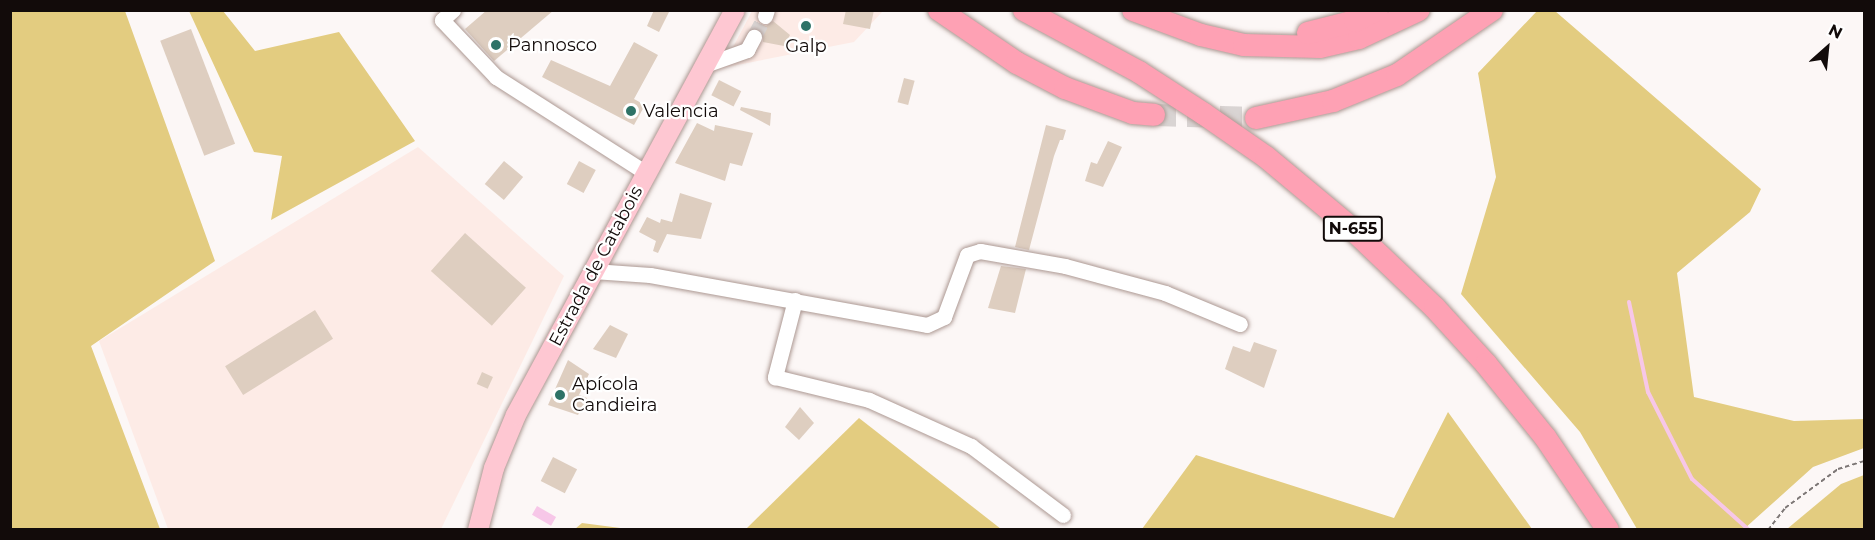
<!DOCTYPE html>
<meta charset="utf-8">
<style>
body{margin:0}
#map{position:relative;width:1875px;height:540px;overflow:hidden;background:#fcf7f6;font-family:Montserrat,sans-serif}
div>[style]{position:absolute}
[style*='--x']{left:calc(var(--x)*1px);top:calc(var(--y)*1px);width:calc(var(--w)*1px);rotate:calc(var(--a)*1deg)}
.built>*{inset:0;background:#fdebe6}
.green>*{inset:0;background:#e3cc80}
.water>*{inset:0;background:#f7c7e8;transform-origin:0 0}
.stream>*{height:4px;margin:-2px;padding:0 2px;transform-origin:2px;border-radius:2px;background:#f7c7e8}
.building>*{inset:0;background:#decec0;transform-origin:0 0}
.minor-tunnel>*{height:15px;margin-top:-7.5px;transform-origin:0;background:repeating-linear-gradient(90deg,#d9d4d3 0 15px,transparent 0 23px)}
.highway-tunnel>*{height:22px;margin-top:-11px;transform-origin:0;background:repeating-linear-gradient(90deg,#d9d4d3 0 22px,transparent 0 33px)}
.path>*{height:2px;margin-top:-1px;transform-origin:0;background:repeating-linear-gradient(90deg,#7d7776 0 4.5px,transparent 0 7.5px)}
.roads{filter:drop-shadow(0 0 2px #ac9892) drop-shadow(0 0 2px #ac9892)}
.minor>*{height:15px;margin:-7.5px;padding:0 7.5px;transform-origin:7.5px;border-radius:7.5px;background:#fff}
.major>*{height:20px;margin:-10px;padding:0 10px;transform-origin:10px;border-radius:10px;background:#fec7d2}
.highway>*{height:22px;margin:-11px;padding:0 11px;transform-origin:11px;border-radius:11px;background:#fea1b4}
.dots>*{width:16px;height:16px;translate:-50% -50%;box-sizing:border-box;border:3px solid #fff;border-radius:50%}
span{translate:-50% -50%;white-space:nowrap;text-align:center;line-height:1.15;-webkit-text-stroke:4.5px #fff;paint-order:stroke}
.shield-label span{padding:2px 4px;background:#fff;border:2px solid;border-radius:4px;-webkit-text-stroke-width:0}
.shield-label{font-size:16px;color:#120b0a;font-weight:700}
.poi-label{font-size:18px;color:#120b0a}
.left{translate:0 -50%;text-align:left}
.street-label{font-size:18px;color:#120b0a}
.frame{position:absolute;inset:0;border:12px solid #120b0a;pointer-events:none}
.north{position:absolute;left:1797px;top:18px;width:60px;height:60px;-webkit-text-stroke:4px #fff;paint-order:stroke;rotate:27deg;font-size:16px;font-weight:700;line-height:24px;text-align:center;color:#120b0a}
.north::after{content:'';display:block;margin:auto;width:21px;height:27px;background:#120b0a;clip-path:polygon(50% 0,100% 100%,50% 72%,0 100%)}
</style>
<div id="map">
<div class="built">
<i style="clip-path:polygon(752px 11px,883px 11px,854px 42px,722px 68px)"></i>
<i style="clip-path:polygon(418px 147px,564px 276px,441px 529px,168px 529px,99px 341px)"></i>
</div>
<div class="green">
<i style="clip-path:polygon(10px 11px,125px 11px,215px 261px,91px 346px,160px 529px,11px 529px)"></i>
<i style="clip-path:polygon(189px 11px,223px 11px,255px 51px,339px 32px,415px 141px,271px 220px,282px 156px,254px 152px)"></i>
<i style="clip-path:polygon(1537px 11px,1555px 11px,1761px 189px,1750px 212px,1677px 273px,1694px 397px,1794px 421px,1864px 419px,1864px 448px,1813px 467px,1744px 529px,1637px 529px,1580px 432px,1461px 294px,1496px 177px,1478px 73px)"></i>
<i style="clip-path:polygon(1448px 412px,1532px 529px,1142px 529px,1196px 455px,1394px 518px)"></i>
<i style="clip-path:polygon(859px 418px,1001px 529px,746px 529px)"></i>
<i style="clip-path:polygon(1864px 475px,1864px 529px,1787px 529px,1841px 484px)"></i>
<i style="clip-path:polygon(582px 523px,628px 529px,575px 529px)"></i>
</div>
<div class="water">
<i style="left:537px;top:506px;width:22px;height:10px;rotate:30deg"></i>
</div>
<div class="stream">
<i style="--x:1629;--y:302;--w:92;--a:78.1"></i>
<i style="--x:1648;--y:392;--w:97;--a:63.2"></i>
<i style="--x:1692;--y:479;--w:76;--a:41.8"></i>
</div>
<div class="building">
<i style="clip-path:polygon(487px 10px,554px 10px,494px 61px,465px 29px)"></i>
<i style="clip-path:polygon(654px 10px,670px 10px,659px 32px,647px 26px)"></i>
<i style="clip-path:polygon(846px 10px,874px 10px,870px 29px,843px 24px)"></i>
<i style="clip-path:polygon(773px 21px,790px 35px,784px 46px,763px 42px,763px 32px,755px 28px,758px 23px,766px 26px)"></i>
<i style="left:191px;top:29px;width:123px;height:33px;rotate:69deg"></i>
<i style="clip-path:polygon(634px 42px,658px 55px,634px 99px,645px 105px,634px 125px,542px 77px,551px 60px,610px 86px)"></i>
<i style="left:904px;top:78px;width:11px;height:25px;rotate:15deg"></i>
<i style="left:719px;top:80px;width:25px;height:17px;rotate:27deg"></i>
<i style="clip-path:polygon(741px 107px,771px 113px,770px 126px,740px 110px)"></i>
<i style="clip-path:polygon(697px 123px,714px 131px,715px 125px,753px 133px,742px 166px,730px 163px,725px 181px,675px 163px)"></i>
<i style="clip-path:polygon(1046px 125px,1066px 130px,1063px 140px,1060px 140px,1054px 156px,1029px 250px,1015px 247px)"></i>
<i style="clip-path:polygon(1108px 141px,1122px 147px,1103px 187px,1085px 181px,1091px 162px,1097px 164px)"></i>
<i style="left:504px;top:161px;width:25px;height:30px;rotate:40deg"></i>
<i style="left:579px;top:161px;width:19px;height:26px;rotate:28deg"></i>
<i style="clip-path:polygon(680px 193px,712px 203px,701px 239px,667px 234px,658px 253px,653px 251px,656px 241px,639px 232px,647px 217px,660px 223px,661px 219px,672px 222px)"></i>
<i style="left:465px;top:233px;width:82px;height:51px;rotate:42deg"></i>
<i style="clip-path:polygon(1001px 266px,1026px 269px,1015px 313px,988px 308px)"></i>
<i style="left:315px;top:310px;width:34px;height:106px;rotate:58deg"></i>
<i style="clip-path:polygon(610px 325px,628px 334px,616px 358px,593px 349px)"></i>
<i style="clip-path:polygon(1254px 342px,1277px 350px,1264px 388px,1225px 369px,1233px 346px,1250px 352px)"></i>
<i style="clip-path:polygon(568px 360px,589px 374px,579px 395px,587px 398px,578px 415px,548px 405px)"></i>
<i style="left:482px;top:372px;width:12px;height:13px;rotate:24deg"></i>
<i style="clip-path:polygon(800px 407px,814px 423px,799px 440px,785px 427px)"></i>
<i style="left:553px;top:457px;width:27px;height:27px;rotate:27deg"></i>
</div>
<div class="minor-tunnel">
<i style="--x:754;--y:37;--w:24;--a:-62"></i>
</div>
<div class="highway-tunnel">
<i style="--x:1154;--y:115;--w:102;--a:1.7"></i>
</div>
<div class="path">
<i style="--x:1768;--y:530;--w:28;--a:-52"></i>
<i style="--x:1785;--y:508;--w:66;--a:-36.3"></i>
<i style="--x:1838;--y:469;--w:27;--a:-17"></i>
</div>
<div class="roads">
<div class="minor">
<i style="--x:453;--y:10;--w:15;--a:138"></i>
<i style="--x:442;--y:20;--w:79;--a:46.5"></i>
<i style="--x:496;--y:77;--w:178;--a:32.6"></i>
<i style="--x:765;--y:16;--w:6;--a:-72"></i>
<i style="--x:705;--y:65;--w:45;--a:-19.7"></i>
<i style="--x:747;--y:50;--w:15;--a:-62"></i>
<i style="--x:593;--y:271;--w:57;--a:4"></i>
<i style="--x:650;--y:275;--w:281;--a:10.2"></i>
<i style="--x:927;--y:325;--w:19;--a:-25"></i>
<i style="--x:944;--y:317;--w:66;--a:-69.6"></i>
<i style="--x:967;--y:255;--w:14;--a:-17"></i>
<i style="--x:980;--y:251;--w:86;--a:10"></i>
<i style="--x:1065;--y:266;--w:104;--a:15.1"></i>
<i style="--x:1165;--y:293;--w:81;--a:22.5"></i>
<i style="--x:795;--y:300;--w:80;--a:104.6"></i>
<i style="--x:775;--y:377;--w:97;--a:13.7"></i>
<i style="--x:869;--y:400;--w:112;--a:24.3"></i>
<i style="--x:971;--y:446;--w:115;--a:36.9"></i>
</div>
<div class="major">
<i style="--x:478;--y:530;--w:64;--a:-75.5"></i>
<i style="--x:494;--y:468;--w:57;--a:-67.5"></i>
<i style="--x:516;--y:415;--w:460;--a:-61.6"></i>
</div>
<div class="highway">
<i style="--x:939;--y:10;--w:94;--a:34.2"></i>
<i style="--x:1017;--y:63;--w:54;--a:27.5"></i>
<i style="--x:1065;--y:88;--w:72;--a:20.2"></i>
<i style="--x:1133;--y:113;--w:21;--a:5"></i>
<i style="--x:1024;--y:10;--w:131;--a:28.3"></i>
<i style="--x:1139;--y:72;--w:77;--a:32.9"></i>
<i style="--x:1204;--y:114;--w:75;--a:34.7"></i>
<i style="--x:1266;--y:157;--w:109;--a:39.8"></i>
<i style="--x:1350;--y:227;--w:117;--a:43.6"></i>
<i style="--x:1435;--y:308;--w:76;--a:47.7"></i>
<i style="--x:1486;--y:364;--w:94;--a:51.1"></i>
<i style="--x:1545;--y:437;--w:112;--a:55.9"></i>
<i style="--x:1133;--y:10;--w:72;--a:20.2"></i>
<i style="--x:1201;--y:35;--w:44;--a:13.1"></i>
<i style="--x:1244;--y:45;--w:76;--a:1.5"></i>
<i style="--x:1320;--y:47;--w:40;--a:-13"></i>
<i style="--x:1359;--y:38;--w:66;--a:-25"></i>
<i style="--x:1308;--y:33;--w:49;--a:-14.3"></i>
<i style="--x:1355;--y:21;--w:25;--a:-27"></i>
<i style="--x:1256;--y:118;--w:79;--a:-12.4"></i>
<i style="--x:1333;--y:101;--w:69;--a:-22.1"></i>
<i style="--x:1397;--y:75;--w:115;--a:-34.4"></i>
</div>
</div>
<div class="dots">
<i style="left:806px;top:26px;background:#2e7367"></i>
<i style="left:496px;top:45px;background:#2e7367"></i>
<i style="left:631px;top:111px;background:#2e7367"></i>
<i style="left:560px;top:395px;background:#2e7367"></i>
</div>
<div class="shield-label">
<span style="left:1353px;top:229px">N-655</span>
</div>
<div class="poi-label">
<span class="left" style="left:508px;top:45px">Pannosco</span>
<span style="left:806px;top:46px">Galp</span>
<span class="left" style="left:643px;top:111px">Valencia</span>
<span class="left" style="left:572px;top:395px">Apícola<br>Candieira</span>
</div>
<div class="street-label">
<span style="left:596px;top:266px;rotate:-62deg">Estrada de Catabois</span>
</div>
<div class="frame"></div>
<div class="north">N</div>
</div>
